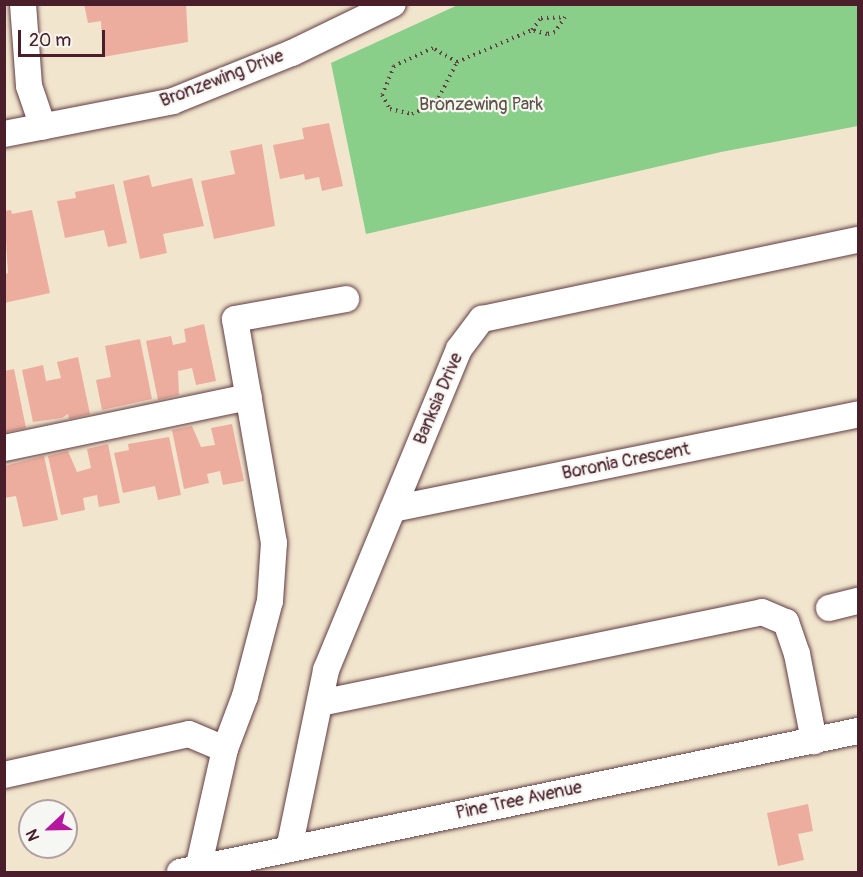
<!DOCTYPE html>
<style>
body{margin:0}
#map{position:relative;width:863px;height:877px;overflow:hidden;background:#f1e5cd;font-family:Pangolin,sans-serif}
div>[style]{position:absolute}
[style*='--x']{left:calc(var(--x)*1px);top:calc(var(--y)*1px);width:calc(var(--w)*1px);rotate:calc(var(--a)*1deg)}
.green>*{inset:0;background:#89cf89}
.building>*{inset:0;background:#edad9e}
.path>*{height:4px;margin-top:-2px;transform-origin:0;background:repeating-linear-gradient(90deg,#633d43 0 1.5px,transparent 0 6px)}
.roads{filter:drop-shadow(0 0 2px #633d43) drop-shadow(0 0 2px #633d43)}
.minor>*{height:26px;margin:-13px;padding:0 13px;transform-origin:13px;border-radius:13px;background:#fff}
span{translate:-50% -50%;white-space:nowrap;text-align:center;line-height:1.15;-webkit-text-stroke:4.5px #f6f6f2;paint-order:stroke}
.street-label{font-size:18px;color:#4a1f2b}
.park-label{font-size:18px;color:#5d5447}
.frame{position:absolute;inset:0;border:6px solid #4a1f2b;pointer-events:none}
.north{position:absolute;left:18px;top:799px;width:60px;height:60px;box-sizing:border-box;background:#f6f6f2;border:2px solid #b1a0a2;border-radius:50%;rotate:248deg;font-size:16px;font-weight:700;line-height:24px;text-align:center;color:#4a1f2b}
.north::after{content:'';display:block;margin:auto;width:21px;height:27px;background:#b5179e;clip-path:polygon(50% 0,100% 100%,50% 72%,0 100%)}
.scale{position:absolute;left:18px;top:30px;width:87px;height:27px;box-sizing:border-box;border:3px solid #4a1f2b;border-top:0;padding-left:8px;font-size:18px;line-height:21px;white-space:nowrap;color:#4a1f2b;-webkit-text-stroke:4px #f6f6f2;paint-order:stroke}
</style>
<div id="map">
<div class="green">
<i style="clip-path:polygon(460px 4px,858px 5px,858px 126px,721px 152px,366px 234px,331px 63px)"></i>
</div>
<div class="building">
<i style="clip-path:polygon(84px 4px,186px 4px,188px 42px,103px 57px,101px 21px,88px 23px)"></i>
<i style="clip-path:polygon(329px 123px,343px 186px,322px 191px,319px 177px,305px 180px,304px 174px,280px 179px,273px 145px,304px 139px,302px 128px)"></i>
<i style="clip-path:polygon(262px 144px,275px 226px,214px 239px,201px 181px,235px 174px,230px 151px)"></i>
<i style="clip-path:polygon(149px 175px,152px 187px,192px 178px,204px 226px,163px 234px,167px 253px,140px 259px,123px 181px)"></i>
<i style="clip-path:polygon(114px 184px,127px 243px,108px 247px,104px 230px,65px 238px,57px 201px,76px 198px,75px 192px)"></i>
<i style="clip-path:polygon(11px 210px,12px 214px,32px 210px,50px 293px,4px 303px,4px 274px,8px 273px,4px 211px)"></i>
<i style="clip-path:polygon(204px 324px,216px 381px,196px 385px,192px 368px,178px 371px,179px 395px,158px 400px,146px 341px,171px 336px,173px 345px,186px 342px,184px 329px)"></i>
<i style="clip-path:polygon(140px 339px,152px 399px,102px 410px,96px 380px,111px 377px,105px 346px)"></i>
<i style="clip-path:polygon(78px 357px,90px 414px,69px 419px,68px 414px,62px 418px,33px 422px,22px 370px,43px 365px,46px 381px,61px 378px,57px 362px)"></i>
<i style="clip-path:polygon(14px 369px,26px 428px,6px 432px,4px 371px)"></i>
<i style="clip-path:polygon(232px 424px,244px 481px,223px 485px,220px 471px,207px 474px,209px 483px,184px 489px,172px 430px,192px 426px,201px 447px,215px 445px,211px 428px)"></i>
<i style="clip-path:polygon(169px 437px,181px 495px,158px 500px,155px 486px,123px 493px,114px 453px,129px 450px,128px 444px)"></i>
<i style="clip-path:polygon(108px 444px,120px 503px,99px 507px,97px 495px,83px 498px,85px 510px,61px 515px,48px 456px,68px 451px,77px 472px,91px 468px,87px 449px)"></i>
<i style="clip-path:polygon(44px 456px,58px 520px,23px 527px,16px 496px,4px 498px,4px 466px)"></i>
<i style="clip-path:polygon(808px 804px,813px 831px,798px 834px,804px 860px,778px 866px,767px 813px)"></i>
</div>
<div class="path">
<i style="--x:457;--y:62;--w:28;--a:-150"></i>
<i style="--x:433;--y:48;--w:43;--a:155.2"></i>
<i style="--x:394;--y:66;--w:31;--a:112"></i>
<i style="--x:382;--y:95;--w:16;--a:60"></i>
<i style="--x:390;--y:109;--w:23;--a:13"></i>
<i style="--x:412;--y:114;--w:26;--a:-25"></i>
<i style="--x:436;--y:103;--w:46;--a:-62.9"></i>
<i style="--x:457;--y:62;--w:82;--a:-23.1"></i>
<i style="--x:532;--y:30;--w:15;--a:-53"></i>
<i style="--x:541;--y:18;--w:24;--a:-2"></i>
<i style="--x:565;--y:17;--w:18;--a:124"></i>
<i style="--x:555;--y:32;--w:8;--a:166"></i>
<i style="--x:547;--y:34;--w:16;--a:-165"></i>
</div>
<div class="roads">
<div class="minor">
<i style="--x:23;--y:4;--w:82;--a:85.8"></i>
<i style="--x:29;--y:86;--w:43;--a:71.1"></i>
<i style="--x:4;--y:134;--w:172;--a:-11"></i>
<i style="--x:173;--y:101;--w:128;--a:-22"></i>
<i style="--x:292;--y:53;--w:112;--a:-25.9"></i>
<i style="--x:4;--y:448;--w:250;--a:-11.8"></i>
<i style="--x:393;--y:509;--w:475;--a:-11.5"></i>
<i style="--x:829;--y:608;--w:30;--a:-14"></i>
<i style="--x:320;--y:703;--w:451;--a:-11.6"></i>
<i style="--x:762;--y:612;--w:26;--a:23"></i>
<i style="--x:786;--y:622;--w:34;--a:71"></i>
<i style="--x:797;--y:654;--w:89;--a:78.9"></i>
<i style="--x:4;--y:775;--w:189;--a:-12.5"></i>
<i style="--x:189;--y:734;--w:39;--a:23"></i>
<i style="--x:289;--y:849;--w:183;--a:-78.3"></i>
<i style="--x:326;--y:670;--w:347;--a:-67.5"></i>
<i style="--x:459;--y:349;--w:38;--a:-53"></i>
<i style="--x:482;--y:319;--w:384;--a:-11.9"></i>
<i style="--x:198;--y:869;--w:123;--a:-77.3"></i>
<i style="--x:225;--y:749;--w:57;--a:-69.3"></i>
<i style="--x:245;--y:696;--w:98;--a:-75.3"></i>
<i style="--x:270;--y:601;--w:58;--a:-86.1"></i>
<i style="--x:274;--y:543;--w:227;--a:-99.9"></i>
<i style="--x:235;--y:319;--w:113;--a:-10.2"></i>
<i style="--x:180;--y:872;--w:693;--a:-11.75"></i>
</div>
</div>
<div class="street-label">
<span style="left:222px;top:79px;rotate:-21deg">Bronzewing Drive</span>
<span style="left:439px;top:399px;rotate:-67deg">Banksia Drive</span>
<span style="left:626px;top:462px;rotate:-11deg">Boronia Crescent</span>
<span style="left:519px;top:801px;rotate:-12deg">Pine Tree Avenue</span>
</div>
<div class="park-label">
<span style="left:481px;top:105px">Bronzewing Park</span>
</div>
<div class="frame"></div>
<div class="north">N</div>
<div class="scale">20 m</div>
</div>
